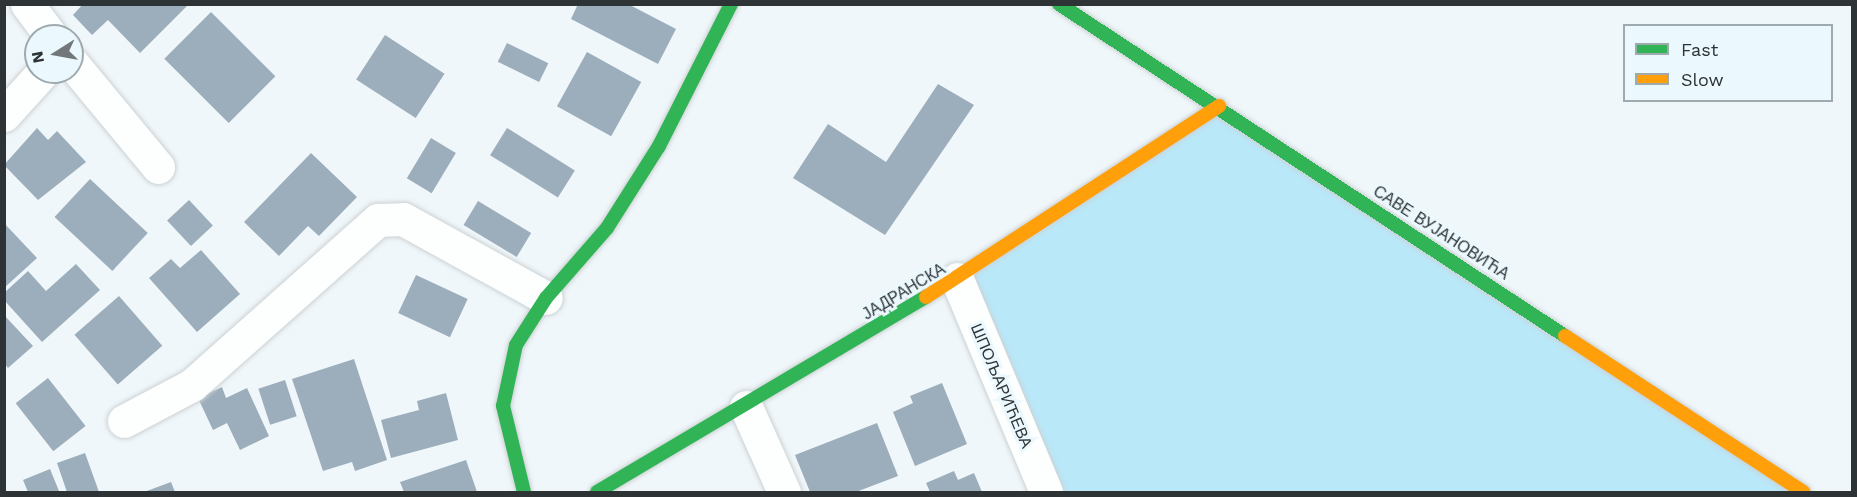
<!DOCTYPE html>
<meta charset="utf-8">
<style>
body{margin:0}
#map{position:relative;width:1857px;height:497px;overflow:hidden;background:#f0f7fa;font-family:"Work Sans",sans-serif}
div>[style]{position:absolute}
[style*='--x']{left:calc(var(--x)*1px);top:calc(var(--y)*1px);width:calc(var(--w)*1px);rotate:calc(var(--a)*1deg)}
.green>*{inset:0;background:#b9e8f9}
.building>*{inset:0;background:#9cadbb;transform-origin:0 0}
.roads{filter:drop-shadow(0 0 2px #ccd2d4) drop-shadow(0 0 2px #ccd2d4)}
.street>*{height:33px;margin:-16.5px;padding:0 16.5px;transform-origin:16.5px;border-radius:16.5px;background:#fdfefe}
.fast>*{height:14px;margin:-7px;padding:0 7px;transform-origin:7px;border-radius:7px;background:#30b455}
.slow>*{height:14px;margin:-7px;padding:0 7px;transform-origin:7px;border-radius:7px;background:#ff9f0a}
span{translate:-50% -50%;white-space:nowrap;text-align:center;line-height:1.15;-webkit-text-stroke:6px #ebf9ff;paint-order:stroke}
.street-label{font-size:16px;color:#2e3335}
.frame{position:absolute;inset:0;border:6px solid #2e3335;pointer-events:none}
.legend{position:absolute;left:1623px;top:24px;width:210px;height:78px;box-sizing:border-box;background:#ebf9ff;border:2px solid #9faaae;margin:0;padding:8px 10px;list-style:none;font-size:18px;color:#2e3335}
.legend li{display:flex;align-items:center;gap:12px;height:30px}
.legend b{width:30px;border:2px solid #9faaae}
.north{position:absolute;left:24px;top:24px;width:60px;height:60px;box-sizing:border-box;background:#ebf9ff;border:2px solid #9faaae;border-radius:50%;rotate:259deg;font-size:16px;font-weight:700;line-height:24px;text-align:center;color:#2e3335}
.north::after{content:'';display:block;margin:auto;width:21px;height:27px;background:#72787a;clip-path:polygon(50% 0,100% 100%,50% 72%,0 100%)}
</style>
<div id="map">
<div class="green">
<i style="clip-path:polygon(1219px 106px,1803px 492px,1046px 492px,957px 279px)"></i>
</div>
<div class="building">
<i style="clip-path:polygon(83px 4px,185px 4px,187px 6px,140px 53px,108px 20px,92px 35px,73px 15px)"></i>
<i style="clip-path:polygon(578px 4px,628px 4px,676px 29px,658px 64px,571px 19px)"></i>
<i style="left:211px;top:12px;width:91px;height:66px;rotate:45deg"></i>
<i style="left:385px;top:35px;width:71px;height:53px;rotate:33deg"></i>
<i style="left:507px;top:43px;width:46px;height:21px;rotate:26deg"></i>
<i style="left:587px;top:52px;width:62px;height:62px;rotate:29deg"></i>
<i style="clip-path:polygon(938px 84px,974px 105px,885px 235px,793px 178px,828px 124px,886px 162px)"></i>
<i style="clip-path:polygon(37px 128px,48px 140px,57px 131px,86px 162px,38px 200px,4px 165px)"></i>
<i style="left:507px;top:128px;width:80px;height:32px;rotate:32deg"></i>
<i style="left:431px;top:138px;width:29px;height:47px;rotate:31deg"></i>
<i style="clip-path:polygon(311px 153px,357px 197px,319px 236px,308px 226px,279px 256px,244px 222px)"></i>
<i style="left:90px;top:179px;width:79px;height:52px;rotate:43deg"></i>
<i style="left:189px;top:200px;width:35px;height:30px;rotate:47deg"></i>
<i style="left:478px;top:201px;width:62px;height:28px;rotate:31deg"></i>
<i style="clip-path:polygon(4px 223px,37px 258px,4px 288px)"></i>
<i style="clip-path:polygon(201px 250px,240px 294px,197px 332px,149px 278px,171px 259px,180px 268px)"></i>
<i style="clip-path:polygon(76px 264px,100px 290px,42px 342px,4px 300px,4px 293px,28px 271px,46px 291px)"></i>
<i style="left:416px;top:275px;width:57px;height:42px;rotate:25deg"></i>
<i style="left:119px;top:296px;width:66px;height:59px;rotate:49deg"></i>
<i style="clip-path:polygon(4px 315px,33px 346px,8px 368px,4px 363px)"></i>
<i style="clip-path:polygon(354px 359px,387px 460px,355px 471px,352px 462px,323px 471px,292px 379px)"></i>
<i style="left:48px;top:378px;width:61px;height:41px;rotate:52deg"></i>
<i style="left:285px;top:380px;width:38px;height:28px;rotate:72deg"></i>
<i style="clip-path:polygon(942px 383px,967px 444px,915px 466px,893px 412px,913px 403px,910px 396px)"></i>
<i style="clip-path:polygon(222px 387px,226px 398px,247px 388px,269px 436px,240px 450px,227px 423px,213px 430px,198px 398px)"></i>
<i style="clip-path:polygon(446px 393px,458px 440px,391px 458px,381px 420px,419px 410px,417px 401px)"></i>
<i style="clip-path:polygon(877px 423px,898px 476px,856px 492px,810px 492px,795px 455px)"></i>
<i style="clip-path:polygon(85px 453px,99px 492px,67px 492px,57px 463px)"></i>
<i style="clip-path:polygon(466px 460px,477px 492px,404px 492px,400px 482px)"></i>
<i style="clip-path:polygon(50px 469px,59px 491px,28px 492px,23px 480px)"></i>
<i style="clip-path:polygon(954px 471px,958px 480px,974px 473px,982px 492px,930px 492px,926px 483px)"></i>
<i style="clip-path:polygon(171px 482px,175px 492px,144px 492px)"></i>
</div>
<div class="roads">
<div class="street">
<i style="--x:27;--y:4;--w:40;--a:53"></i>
<i style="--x:72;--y:63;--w:135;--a:50.4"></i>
<i style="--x:4;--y:115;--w:58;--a:-47.8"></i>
<i style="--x:957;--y:279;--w:231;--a:67.3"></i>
<i style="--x:746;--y:407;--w:93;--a:65.9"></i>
<i style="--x:124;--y:421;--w:77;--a:-27.9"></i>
<i style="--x:192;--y:385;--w:249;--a:-41.6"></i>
<i style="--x:378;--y:220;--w:25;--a:-2"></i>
<i style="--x:403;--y:219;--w:163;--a:28.9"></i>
</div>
<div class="fast">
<i style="--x:1059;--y:4;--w:605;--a:33.27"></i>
<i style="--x:524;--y:492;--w:89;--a:-103.7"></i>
<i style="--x:503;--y:406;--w:62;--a:-78"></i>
<i style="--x:516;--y:345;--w:56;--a:-57.4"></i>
<i style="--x:546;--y:298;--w:93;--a:-48.9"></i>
<i style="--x:607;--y:228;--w:97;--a:-57.6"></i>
<i style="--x:659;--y:146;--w:159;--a:-63.1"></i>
<i style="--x:597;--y:492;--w:382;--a:-30.7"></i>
</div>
<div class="slow">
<i style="--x:926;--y:297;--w:350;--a:-33.1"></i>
<i style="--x:1565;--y:336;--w:285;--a:33.2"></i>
</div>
</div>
<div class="street-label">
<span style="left:1441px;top:233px;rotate:33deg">САВЕ ВУЈАНОВИЋА</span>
<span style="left:904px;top:292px;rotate:-31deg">ЈАДРАНСКА</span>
<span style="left:1001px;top:386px;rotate:67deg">ШПОЉАРИЋЕВА</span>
</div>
<div class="frame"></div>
<ul class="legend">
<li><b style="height:8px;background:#30b455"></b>Fast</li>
<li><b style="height:8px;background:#ff9f0a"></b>Slow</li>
</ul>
<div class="north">N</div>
</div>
